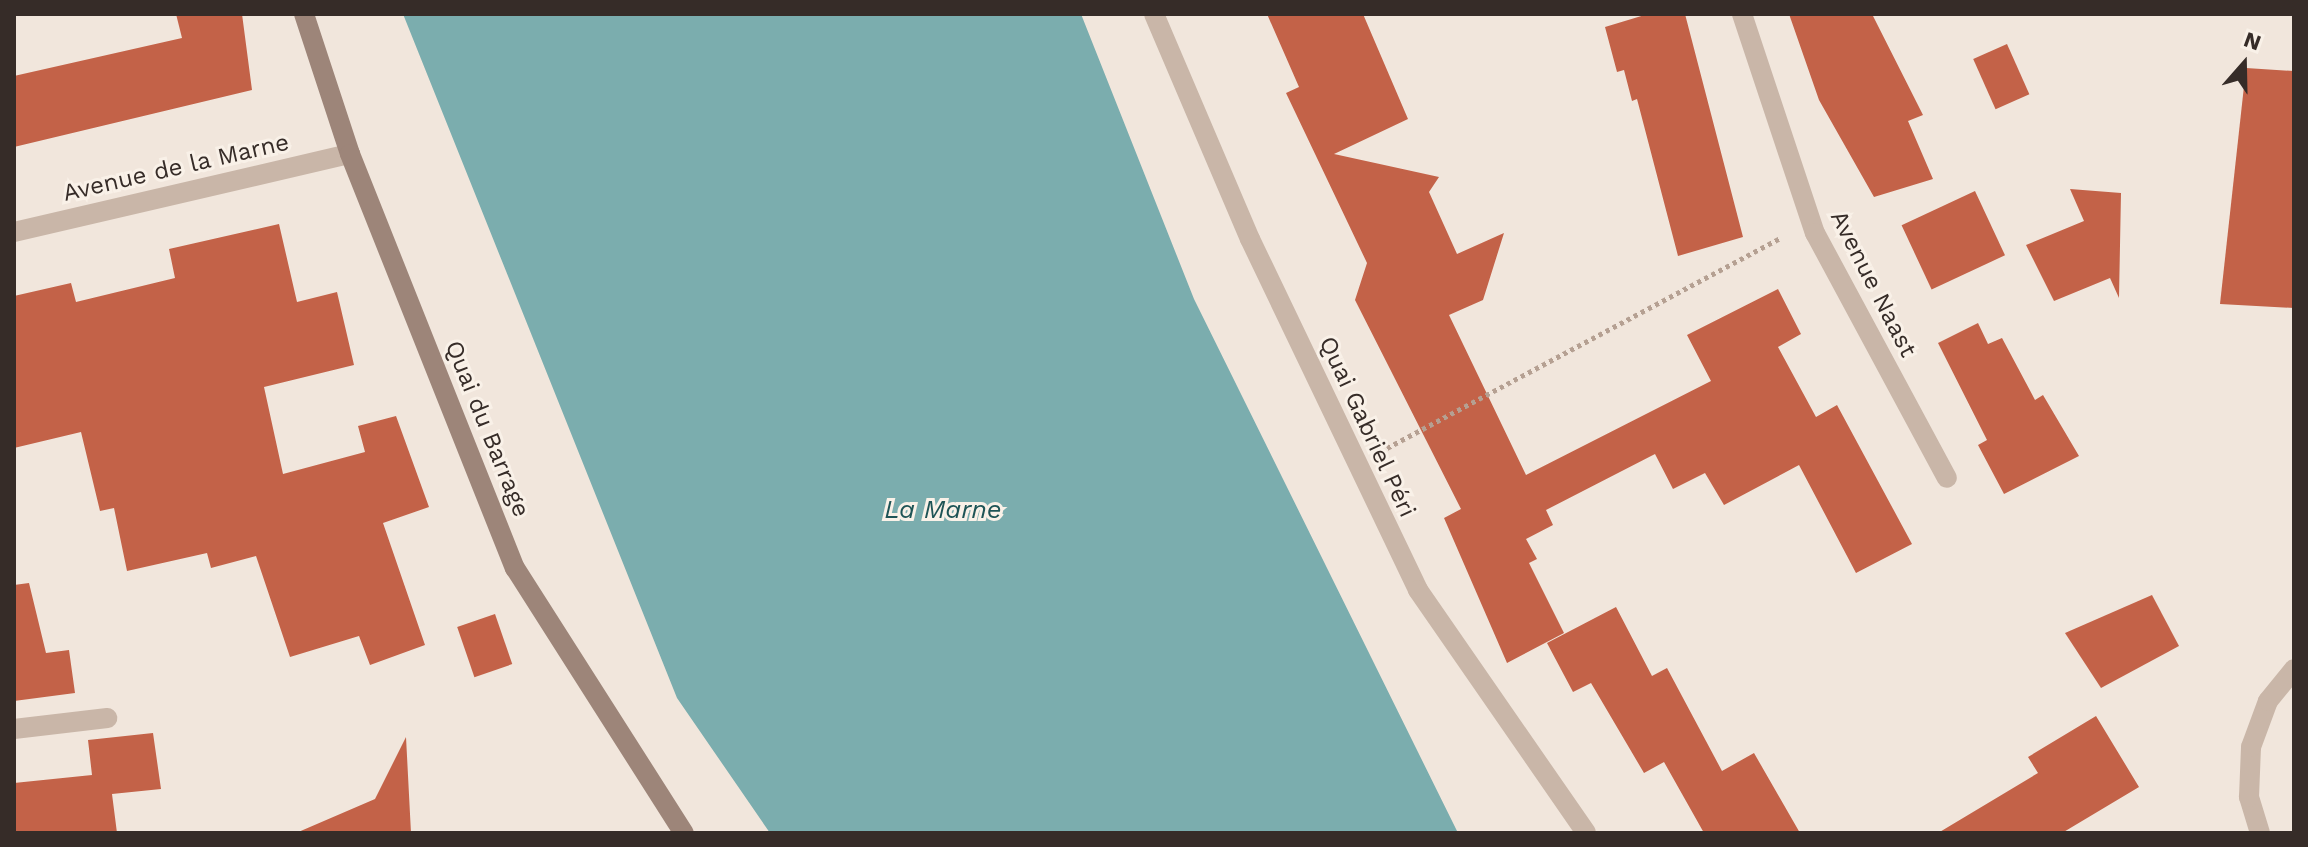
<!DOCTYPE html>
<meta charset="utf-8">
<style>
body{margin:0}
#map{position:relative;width:2308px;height:847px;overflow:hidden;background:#f1e6dc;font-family:"Work Sans",sans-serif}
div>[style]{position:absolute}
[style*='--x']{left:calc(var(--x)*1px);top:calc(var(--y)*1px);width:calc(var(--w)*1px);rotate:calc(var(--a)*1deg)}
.water>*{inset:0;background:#7badae}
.building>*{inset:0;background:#c36248;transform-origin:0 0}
.path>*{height:5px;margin-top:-2.5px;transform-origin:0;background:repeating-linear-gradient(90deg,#b5a092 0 4px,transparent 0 8px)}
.lane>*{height:20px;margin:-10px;padding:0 10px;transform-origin:10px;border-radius:10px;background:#c9b6a8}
.street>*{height:20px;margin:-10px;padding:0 10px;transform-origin:10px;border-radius:10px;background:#c9b6a8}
.secondary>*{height:20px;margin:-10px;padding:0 10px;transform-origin:10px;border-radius:10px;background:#9d8579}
span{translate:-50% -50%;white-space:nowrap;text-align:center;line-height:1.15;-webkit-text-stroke:6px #f9f1e8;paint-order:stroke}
.street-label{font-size:24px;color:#362c28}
.water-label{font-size:26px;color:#1e5456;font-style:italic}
.frame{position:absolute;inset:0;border:16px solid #362c28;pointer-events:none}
.north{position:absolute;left:2204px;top:24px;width:80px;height:80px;-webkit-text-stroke:6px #f9f1e8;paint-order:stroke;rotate:20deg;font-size:22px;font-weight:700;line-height:32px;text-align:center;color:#362c28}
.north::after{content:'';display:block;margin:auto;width:28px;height:36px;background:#362c28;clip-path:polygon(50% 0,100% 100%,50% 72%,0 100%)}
</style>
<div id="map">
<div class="water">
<i style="clip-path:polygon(403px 14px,1081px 14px,1194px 299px,1458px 833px,770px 833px,677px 698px)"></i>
</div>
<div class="building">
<i style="clip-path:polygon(176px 14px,242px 14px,252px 90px,14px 147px,14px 76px,182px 38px)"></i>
<i style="clip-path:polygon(1267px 14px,1363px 14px,1408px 119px,1334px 154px,1439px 177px,1429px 192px,1457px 254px,1504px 233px,1483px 300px,1449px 315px,1526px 475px,1711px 381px,1687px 335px,1778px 289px,1801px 334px,1778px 347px,1816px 417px,1837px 405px,1912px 544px,1856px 573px,1799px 465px,1724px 505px,1705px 473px,1673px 489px,1655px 454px,1546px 510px,1553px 525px,1526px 539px,1537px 559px,1529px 563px,1564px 633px,1507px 663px,1444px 518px,1461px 509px,1355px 300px,1367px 263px,1286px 93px,1299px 87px)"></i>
<i style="clip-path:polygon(1648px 14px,1685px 14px,1743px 237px,1678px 256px,1637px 99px,1632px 101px,1624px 70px,1617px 72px,1605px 27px)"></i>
<i style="clip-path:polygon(1789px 14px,1872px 14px,1923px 115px,1908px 121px,1933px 179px,1874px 197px,1819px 100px)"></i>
<i style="left:2007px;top:44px;width:55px;height:37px;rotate:66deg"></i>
<i style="clip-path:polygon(2246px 68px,2294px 71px,2294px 308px,2220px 304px)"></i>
<i style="clip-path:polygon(2070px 189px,2121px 193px,2119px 298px,2110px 278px,2054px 301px,2026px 245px,2084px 221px)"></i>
<i style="left:1975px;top:191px;width:71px;height:81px;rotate:65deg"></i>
<i style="clip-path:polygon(279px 224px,297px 302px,337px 292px,354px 365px,264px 387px,283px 474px,365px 452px,358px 426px,396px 416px,429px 507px,383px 523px,425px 645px,370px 665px,359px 636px,290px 657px,256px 556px,211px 568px,207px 553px,127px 571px,114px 508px,100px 511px,81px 432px,14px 448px,14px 296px,71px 283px,76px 302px,175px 278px,169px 249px)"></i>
<i style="clip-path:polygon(1978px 323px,1988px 344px,2002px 338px,2035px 400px,2043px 395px,2079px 456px,2004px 494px,1978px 445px,1987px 440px,1938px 343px)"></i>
<i style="clip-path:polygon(29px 583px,46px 653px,69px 650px,75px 693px,14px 701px,14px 585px)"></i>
<i style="clip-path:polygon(2152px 595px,2179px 646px,2101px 688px,2065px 633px)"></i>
<i style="clip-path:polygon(1616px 607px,1652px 676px,1667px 668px,1722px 771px,1754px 753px,1800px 833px,1704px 833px,1664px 762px,1644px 773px,1591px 683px,1573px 692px,1547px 643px)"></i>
<i style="left:495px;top:614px;width:53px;height:40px;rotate:71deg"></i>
<i style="clip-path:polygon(2096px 716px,2139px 787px,2062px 833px,1938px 833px,2038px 773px,2028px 757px)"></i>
<i style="clip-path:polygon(153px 733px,161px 789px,112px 794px,117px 833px,14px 833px,14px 783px,92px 775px,88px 740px)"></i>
<i style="clip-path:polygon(406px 737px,411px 833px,296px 833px,375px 799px)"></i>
</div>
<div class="path">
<i style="--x:1387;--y:448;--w:446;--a:-28.1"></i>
</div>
<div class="lane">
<i style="--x:14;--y:729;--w:94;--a:-6.7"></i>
</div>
<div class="street">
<i style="--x:1154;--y:14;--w:245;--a:66.9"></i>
<i style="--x:1250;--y:239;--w:389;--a:64.4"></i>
<i style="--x:1418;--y:590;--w:295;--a:55.3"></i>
<i style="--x:1742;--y:14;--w:231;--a:71.6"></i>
<i style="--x:1815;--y:233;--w:278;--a:61.7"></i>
<i style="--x:14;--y:232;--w:345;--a:-13.1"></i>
<i style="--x:2260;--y:833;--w:38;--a:-107"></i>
<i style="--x:2249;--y:797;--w:50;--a:-87.7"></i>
<i style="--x:2251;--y:747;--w:49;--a:-69.7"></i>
<i style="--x:2268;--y:701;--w:41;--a:-50.9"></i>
</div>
<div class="secondary">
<i style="--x:304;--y:14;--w:147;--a:71.8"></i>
<i style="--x:350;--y:154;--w:446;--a:68.3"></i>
<i style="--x:515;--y:568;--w:314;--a:57.5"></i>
</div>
<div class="street-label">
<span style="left:176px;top:168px;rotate:-13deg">Avenue de la Marne</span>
<span style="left:1873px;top:284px;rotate:63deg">Avenue Naast</span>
<span style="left:1367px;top:427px;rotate:65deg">Quai Gabriel Péri</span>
<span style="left:487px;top:429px;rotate:68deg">Quai du Barrage</span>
</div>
<div class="water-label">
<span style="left:943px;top:510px">La Marne</span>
</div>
<div class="frame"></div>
<div class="north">N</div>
</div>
